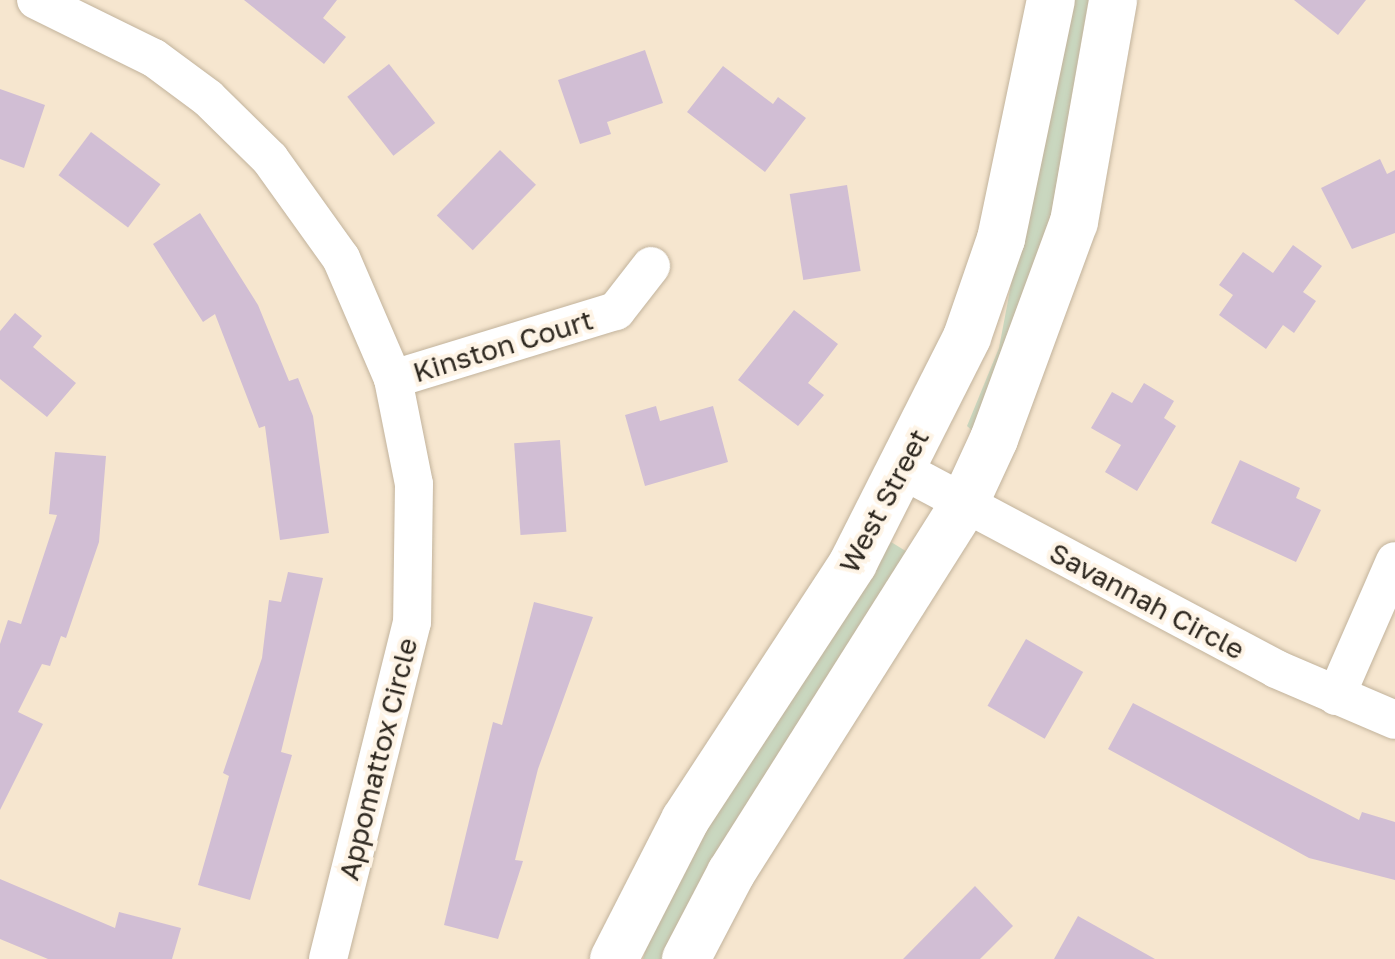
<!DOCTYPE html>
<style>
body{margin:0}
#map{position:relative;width:1395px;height:959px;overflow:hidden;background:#f6e6cf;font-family:"Golos Text",sans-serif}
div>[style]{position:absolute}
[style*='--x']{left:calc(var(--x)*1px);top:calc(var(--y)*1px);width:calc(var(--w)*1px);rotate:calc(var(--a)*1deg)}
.green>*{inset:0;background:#c9d7bf}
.building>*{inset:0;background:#d1bed4;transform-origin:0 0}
.roads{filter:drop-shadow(0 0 2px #c2b39c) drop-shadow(0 0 2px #c2b39c)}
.minor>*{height:38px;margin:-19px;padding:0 19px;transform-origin:19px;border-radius:19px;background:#fff}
.tertiary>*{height:48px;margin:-24px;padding:0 24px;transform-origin:24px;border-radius:24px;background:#fff}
span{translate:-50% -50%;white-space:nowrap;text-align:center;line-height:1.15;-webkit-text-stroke:8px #fef4e6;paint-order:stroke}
.street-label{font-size:28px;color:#2e2820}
</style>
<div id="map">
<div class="green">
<i style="clip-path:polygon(1065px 0,1095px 0,1091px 46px,1036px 282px,975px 433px,967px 426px,999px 348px)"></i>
<i style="clip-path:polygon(891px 542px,909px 553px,666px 959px,643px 959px,662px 899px)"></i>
</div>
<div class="building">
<i style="clip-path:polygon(244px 0,337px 0,323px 18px,346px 37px,324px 64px)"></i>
<i style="clip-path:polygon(1294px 0,1366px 0,1338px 35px)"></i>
<i style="clip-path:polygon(645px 50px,663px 103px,607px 122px,611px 134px,580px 144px,558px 80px)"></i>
<i style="left:389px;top:64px;width:75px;height:53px;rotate:52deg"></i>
<i style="clip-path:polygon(723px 66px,773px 104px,778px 97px,806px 118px,765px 172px,687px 112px)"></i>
<i style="clip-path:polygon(0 89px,45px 105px,24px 168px,0 159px)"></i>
<i style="left:91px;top:132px;width:87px;height:54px;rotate:37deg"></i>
<i style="left:500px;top:150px;width:50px;height:91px;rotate:44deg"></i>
<i style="clip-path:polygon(1380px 159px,1387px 174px,1395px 170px,1395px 233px,1352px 249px,1321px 188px)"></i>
<i style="left:847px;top:185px;width:87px;height:58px;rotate:81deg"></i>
<i style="clip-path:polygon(200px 213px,258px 305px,289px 381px,298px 378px,313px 416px,329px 533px,280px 540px,265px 426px,259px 428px,215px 314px,203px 322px,153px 244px)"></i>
<i style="clip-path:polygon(1293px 245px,1322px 266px,1303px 292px,1316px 301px,1294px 333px,1283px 325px,1266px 349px,1219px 315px,1233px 295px,1219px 285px,1243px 252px,1273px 273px)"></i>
<i style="clip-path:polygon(794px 310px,838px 344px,808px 383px,824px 395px,798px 426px,738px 380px)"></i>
<i style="clip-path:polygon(15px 313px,42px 336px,33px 347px,76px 383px,47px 417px,0 379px,0 331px)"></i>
<i style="clip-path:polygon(1144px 383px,1174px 401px,1164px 418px,1176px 426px,1137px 491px,1105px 472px,1121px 445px,1091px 428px,1112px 392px,1132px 403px)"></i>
<i style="clip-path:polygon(656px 406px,660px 421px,713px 406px,728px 462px,645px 486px,625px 415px)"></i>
<i style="left:560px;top:440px;width:92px;height:46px;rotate:86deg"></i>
<i style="clip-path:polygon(55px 452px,106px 456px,99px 542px,66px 638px,61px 636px,50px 666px,42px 664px,18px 712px,43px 724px,0 810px,0 644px,8px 620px,21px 624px,57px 515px,49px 514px)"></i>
<i style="clip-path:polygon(1240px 460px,1300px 488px,1296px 498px,1321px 510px,1296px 562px,1211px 523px)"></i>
<i style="clip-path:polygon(288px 572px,323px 578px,281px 752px,292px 755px,250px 900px,198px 885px,229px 776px,223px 773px,262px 658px,269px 600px,281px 602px)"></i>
<i style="clip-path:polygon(534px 602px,593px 617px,538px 769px,515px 860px,523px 861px,498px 939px,444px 925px,493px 722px,502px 725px)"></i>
<i style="left:1026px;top:639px;width:66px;height:77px;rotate:30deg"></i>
<i style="clip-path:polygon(1133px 703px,1359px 820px,1362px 812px,1395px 822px,1395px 880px,1309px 858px,1108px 749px)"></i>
<i style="clip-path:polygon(0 879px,115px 928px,119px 912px,181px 928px,172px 959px,48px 959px,0 939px)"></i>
<i style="clip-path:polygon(975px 886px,1013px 926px,980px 959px,903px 959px)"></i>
<i style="clip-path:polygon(1078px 916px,1155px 959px,1054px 959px)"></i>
</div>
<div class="roads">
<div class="minor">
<i style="--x:36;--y:0;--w:131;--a:26.2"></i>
<i style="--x:154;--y:58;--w:67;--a:36.5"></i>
<i style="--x:208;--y:98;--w:87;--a:44.5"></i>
<i style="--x:270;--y:159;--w:122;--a:54.4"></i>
<i style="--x:341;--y:258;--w:132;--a:66.7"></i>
<i style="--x:393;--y:379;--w:107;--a:78.7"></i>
<i style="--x:414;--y:484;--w:138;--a:90.8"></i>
<i style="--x:412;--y:622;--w:347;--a:104"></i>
<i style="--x:393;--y:379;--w:233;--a:-17"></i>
<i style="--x:616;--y:311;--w:57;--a:-52.1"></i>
<i style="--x:904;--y:471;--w:421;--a:28"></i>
<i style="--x:1276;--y:669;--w:129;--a:23.2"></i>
<i style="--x:1336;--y:696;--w:147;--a:-66.4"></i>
</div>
<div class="tertiary">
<i style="--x:614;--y:959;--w:156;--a:-62.9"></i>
<i style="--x:685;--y:820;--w:307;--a:-56.8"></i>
<i style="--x:853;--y:563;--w:253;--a:-63.2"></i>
<i style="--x:967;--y:337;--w:104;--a:-70.9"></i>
<i style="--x:1001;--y:239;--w:244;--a:-78.2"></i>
<i style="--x:686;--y:959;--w:97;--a:-62.4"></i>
<i style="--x:731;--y:873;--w:436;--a:-57.7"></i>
<i style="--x:964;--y:504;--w:72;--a:-65.2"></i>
<i style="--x:994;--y:439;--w:231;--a:-69.8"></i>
<i style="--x:1074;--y:222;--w:225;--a:-80"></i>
</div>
</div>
<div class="street-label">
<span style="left:503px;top:346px;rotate:-17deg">Kinston Court</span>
<span style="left:884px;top:501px;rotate:-62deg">West Street</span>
<span style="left:1147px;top:601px;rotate:28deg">Savannah Circle</span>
<span style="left:378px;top:759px;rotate:-76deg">Appomattox Circle</span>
</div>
</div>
